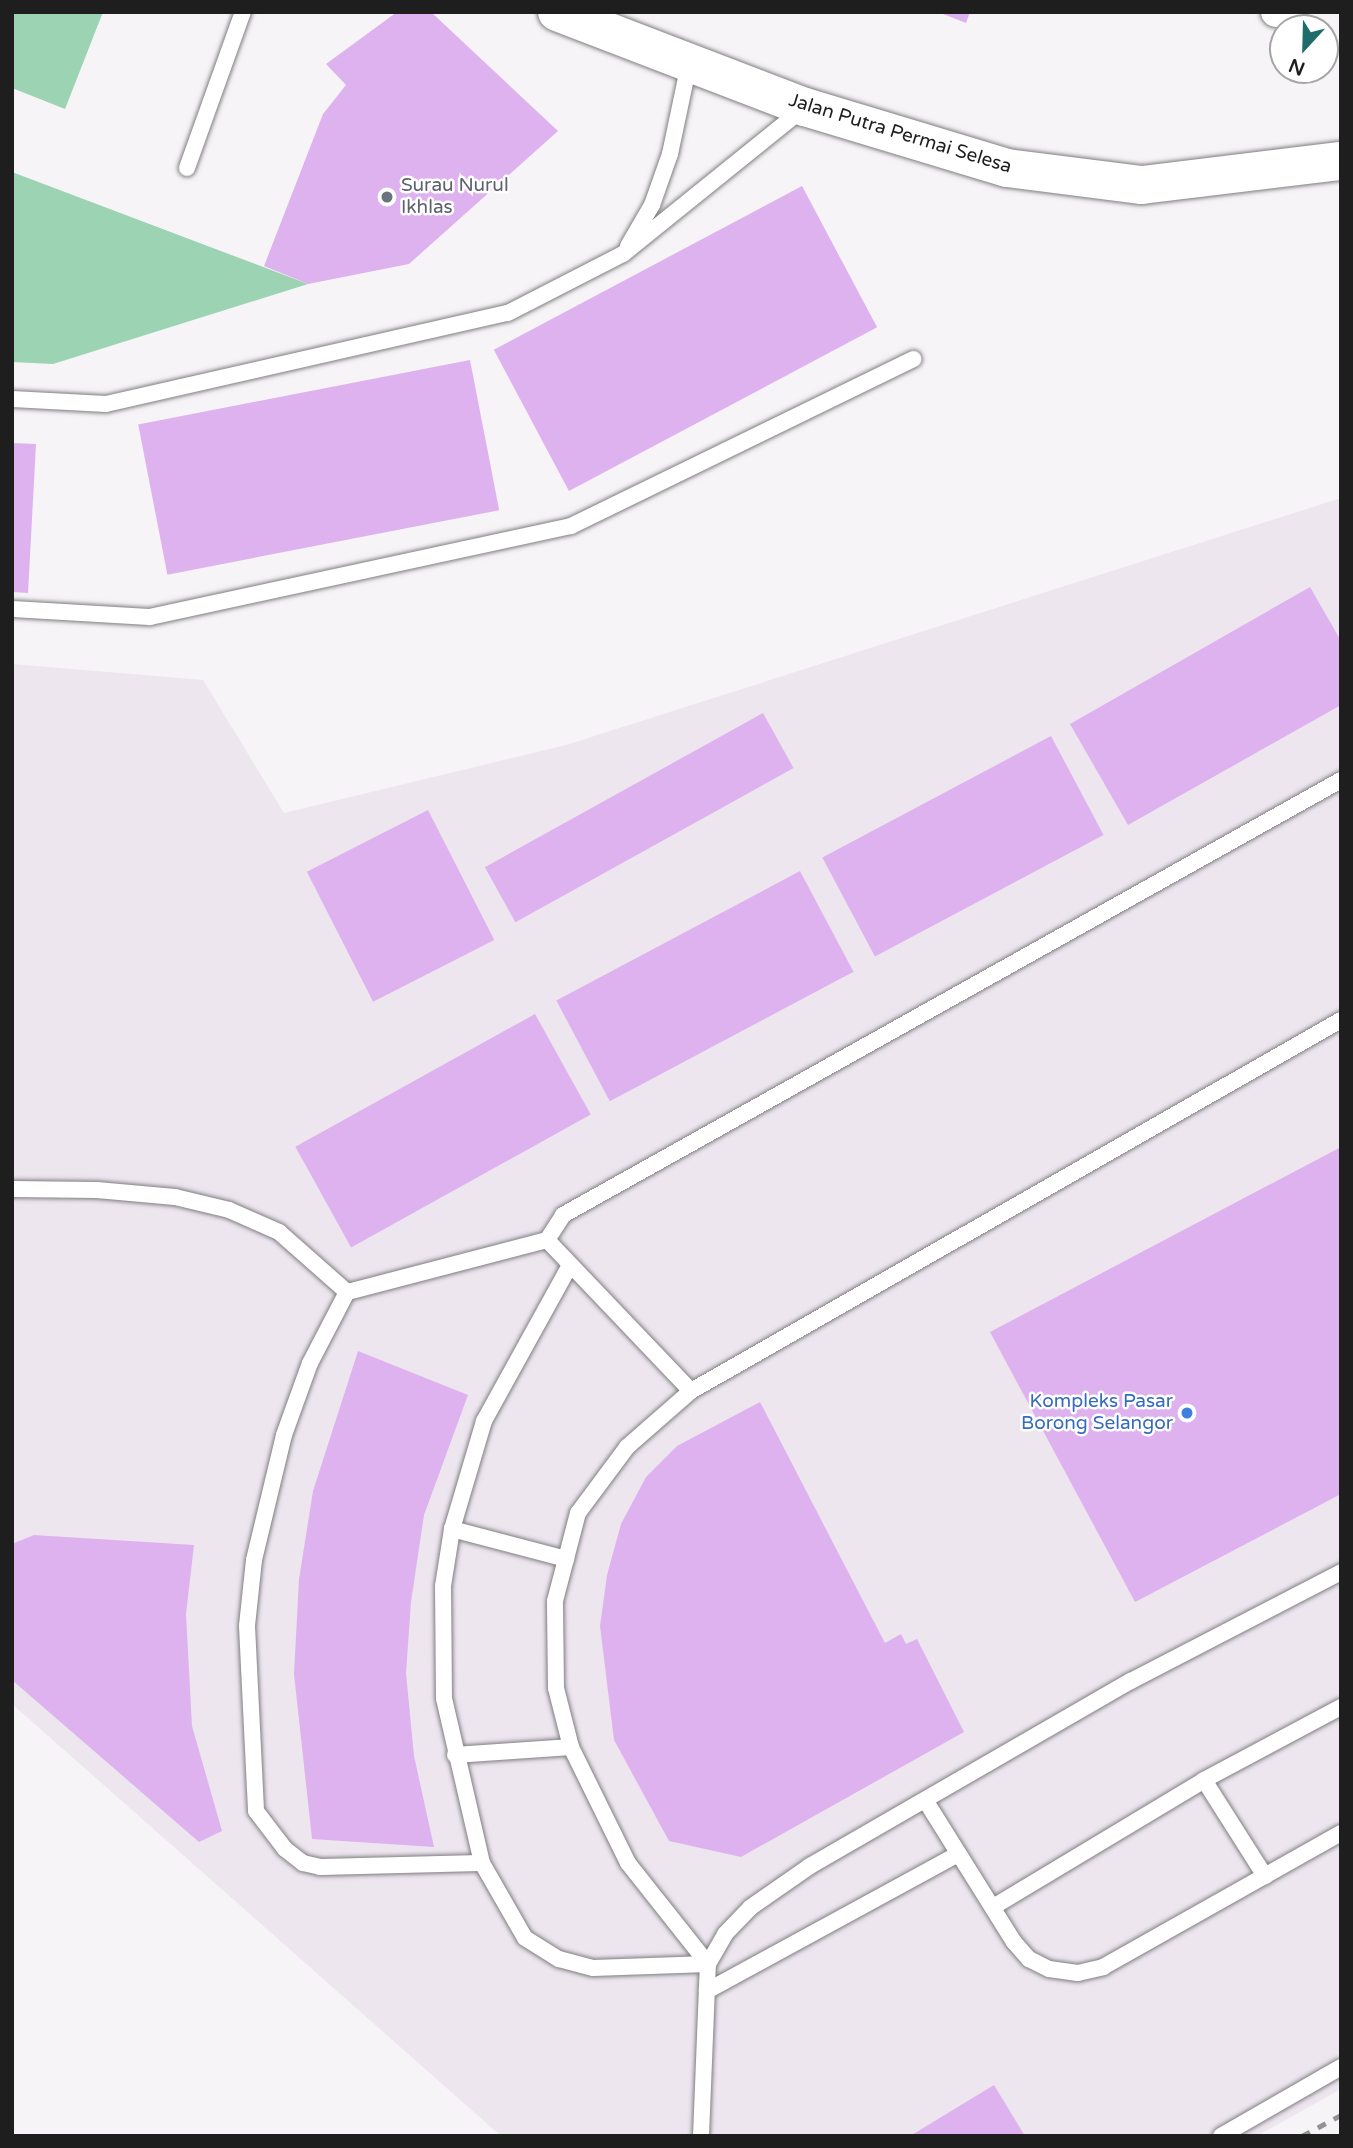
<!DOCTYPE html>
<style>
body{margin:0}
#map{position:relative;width:1353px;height:2148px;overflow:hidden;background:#f6f4f6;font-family:"Varela Round",sans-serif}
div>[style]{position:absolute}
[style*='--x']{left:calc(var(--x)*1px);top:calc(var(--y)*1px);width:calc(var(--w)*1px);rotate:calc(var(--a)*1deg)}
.built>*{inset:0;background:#ede6ef}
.green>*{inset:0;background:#9cd3b3}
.building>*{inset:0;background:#deb2ef;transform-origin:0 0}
.roads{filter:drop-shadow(0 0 2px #807e81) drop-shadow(0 0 2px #807e81)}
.lane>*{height:16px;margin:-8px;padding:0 8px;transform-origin:8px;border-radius:8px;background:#fff}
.street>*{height:30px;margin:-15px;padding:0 15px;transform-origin:15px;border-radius:15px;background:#fff}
.secondary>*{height:38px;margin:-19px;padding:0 19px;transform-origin:19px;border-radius:19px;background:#fff}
.rail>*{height:5px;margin-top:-2.5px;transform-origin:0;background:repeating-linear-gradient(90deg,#939293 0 9px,transparent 0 18px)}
.dots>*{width:19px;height:19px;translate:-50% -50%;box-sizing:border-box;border:4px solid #fff;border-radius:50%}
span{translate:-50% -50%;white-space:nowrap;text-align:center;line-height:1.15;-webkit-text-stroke:5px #fff;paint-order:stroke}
.street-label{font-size:19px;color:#1e1e1e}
.worship-label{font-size:19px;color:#5b616d}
.left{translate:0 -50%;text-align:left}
.shop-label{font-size:19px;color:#366cbe}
.right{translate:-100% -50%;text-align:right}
.frame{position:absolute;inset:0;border:14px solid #1e1e1e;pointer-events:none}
.north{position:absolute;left:1269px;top:14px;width:70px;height:70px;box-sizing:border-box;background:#fff;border:2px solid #a5a5a5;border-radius:50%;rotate:202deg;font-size:19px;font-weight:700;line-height:28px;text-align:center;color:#1e1e1e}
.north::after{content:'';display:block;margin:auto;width:24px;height:32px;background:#206c6b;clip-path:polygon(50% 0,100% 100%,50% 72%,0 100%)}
</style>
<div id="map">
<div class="built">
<i style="clip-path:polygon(1341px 498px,1341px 2089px,1257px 2136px,501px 2136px,12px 1704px,12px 664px,203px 680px,284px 813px,566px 745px)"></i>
</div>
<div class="green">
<i style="clip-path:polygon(12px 12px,103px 12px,65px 109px,12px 88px)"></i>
<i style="clip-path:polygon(12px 172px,308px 284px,53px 364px,12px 362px)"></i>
</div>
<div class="building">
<i style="clip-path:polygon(397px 12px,431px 12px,558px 131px,409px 264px,308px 284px,264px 266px,323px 114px,346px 85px,326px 64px)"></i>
<i style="clip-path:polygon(938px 12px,970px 12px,966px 23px)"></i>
<i style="left:802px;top:186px;width:160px;height:349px;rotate:62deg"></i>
<i style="left:470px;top:360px;width:153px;height:338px;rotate:79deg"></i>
<i style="clip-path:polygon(12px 443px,36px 444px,28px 593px,12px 592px)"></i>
<i style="clip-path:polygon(1310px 587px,1341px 641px,1341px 705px,1128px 825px,1070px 724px)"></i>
<i style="left:763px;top:713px;width:63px;height:318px;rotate:61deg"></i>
<i style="left:1051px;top:736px;width:112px;height:259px;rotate:62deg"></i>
<i style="left:428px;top:810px;width:146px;height:136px;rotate:63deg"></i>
<i style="left:800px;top:871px;width:114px;height:276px;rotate:62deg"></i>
<i style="left:535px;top:1014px;width:115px;height:274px;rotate:61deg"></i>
<i style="clip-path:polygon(1341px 1147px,1341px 1494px,1135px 1602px,990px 1332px)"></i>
<i style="clip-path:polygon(358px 1351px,468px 1395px,424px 1515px,411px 1602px,406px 1673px,414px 1756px,434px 1847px,312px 1839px,294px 1674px,299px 1579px,313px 1491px)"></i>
<i style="clip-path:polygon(760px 1402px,885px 1643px,901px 1634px,906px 1644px,917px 1639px,964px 1732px,741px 1857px,669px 1841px,614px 1740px,600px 1626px,607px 1575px,621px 1524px,646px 1477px,677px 1446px)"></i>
<i style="clip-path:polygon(34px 1535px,194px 1545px,186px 1614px,192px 1726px,222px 1831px,199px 1842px,12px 1680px,12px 1544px)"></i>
<i style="clip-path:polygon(994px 2085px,1025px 2136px,910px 2136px)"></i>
</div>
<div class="roads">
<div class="lane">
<i style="--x:187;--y:168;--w:166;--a:-70.3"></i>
<i style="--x:628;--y:246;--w:48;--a:-59.7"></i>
<i style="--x:652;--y:205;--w:54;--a:-70.6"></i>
<i style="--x:670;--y:154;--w:92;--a:-78.1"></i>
<i style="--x:12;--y:399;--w:94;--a:3"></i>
<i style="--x:106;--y:404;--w:412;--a:-12.8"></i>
<i style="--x:508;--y:313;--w:129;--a:-27.2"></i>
<i style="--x:623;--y:254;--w:231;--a:-38.9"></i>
<i style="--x:12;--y:609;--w:138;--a:3.3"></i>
<i style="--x:150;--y:617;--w:431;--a:-12.2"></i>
<i style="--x:571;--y:526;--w:381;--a:-26"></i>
<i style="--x:12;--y:1189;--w:85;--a:0.7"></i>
<i style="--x:97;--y:1190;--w:78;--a:5.1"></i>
<i style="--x:175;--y:1197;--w:56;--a:13.5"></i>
<i style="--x:229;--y:1210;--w:55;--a:23.7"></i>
<i style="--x:279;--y:1232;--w:91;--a:41.4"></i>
<i style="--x:547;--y:1240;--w:207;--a:165.4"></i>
<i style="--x:347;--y:1292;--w:80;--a:117.5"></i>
<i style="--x:310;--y:1363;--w:77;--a:109.9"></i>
<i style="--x:284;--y:1435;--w:129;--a:103.5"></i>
<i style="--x:254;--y:1560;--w:66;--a:96.1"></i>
<i style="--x:247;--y:1626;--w:185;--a:87.2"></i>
<i style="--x:256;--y:1811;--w:48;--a:52.7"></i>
<i style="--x:285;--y:1849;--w:23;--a:38"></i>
<i style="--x:303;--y:1863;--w:17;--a:13"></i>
<i style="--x:320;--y:1867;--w:162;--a:-1.4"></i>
<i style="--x:482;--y:1863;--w:86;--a:60.2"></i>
<i style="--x:525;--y:1938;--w:40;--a:32"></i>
<i style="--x:559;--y:1959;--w:35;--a:15"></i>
<i style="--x:593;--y:1968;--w:115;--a:-2"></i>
<i style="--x:691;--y:1391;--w:209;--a:-133.6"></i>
<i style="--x:547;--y:1240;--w:30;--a:-57"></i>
<i style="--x:563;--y:1215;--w:891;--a:-29.21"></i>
<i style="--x:452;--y:1529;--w:118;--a:14.7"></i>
<i style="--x:455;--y:1755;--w:116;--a:-3.9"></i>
<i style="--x:1204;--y:1780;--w:114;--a:57.6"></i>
<i style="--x:927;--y:1803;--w:164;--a:58"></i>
<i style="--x:1014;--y:1942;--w:23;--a:49"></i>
<i style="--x:1029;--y:1959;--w:22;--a:27"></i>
<i style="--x:1049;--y:1969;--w:29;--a:8"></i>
<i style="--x:1078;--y:1973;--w:26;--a:-13"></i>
<i style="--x:1103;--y:1967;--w:273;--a:-29.4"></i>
<i style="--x:482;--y:1863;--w:169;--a:-103"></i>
<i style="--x:444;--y:1698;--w:112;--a:-90.5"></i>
<i style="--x:443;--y:1586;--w:58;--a:-81"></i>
<i style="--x:452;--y:1529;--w:113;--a:-73.5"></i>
<i style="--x:484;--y:1421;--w:178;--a:-61.1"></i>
<i style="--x:993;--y:1907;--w:246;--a:-31"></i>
<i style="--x:1204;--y:1780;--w:155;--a:-28.1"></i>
<i style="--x:708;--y:1964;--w:129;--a:-128.4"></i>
<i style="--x:628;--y:1863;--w:129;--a:-116.2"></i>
<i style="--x:571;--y:1747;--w:61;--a:-104.3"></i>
<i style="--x:556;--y:1688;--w:87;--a:-90.7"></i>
<i style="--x:555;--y:1601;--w:91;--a:-75.4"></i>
<i style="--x:578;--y:1513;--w:82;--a:-53.4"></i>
<i style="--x:627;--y:1447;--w:85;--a:-41.2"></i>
<i style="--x:691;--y:1391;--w:748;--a:-29.72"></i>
<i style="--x:707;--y:1991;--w:286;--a:-28.6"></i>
<i style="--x:701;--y:2136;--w:172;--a:-87.7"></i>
<i style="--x:708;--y:1964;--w:34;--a:-60"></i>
<i style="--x:725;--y:1934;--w:37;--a:-46"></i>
<i style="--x:751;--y:1907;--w:72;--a:-34.8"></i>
<i style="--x:810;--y:1866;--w:370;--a:-30"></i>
<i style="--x:1131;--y:1681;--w:237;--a:-27.4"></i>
<i style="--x:1221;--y:2136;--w:138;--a:-29.9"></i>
</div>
<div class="street">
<i style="--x:1276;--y:12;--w:15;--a:0"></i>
</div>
<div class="secondary">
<i style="--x:557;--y:12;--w:266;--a:21"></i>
<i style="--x:805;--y:107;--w:211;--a:16.8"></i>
<i style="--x:1007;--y:168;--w:136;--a:7.2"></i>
<i style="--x:1142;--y:185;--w:200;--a:-6.9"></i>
</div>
</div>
<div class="rail">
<i style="--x:1302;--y:2136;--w:44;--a:-28.3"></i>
</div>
<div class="dots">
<i style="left:387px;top:197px;background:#6b7280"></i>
<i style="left:1187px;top:1413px;background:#3f7fe0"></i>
</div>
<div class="street-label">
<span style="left:900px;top:134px;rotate:17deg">Jalan Putra Permai Selesa</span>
</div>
<div class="worship-label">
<span class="left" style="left:401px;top:197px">Surau Nurul<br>Ikhlas</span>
</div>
<div class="shop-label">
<span class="right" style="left:1173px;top:1413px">Kompleks Pasar<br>Borong Selangor</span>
</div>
<div class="frame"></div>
<div class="north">N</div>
</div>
